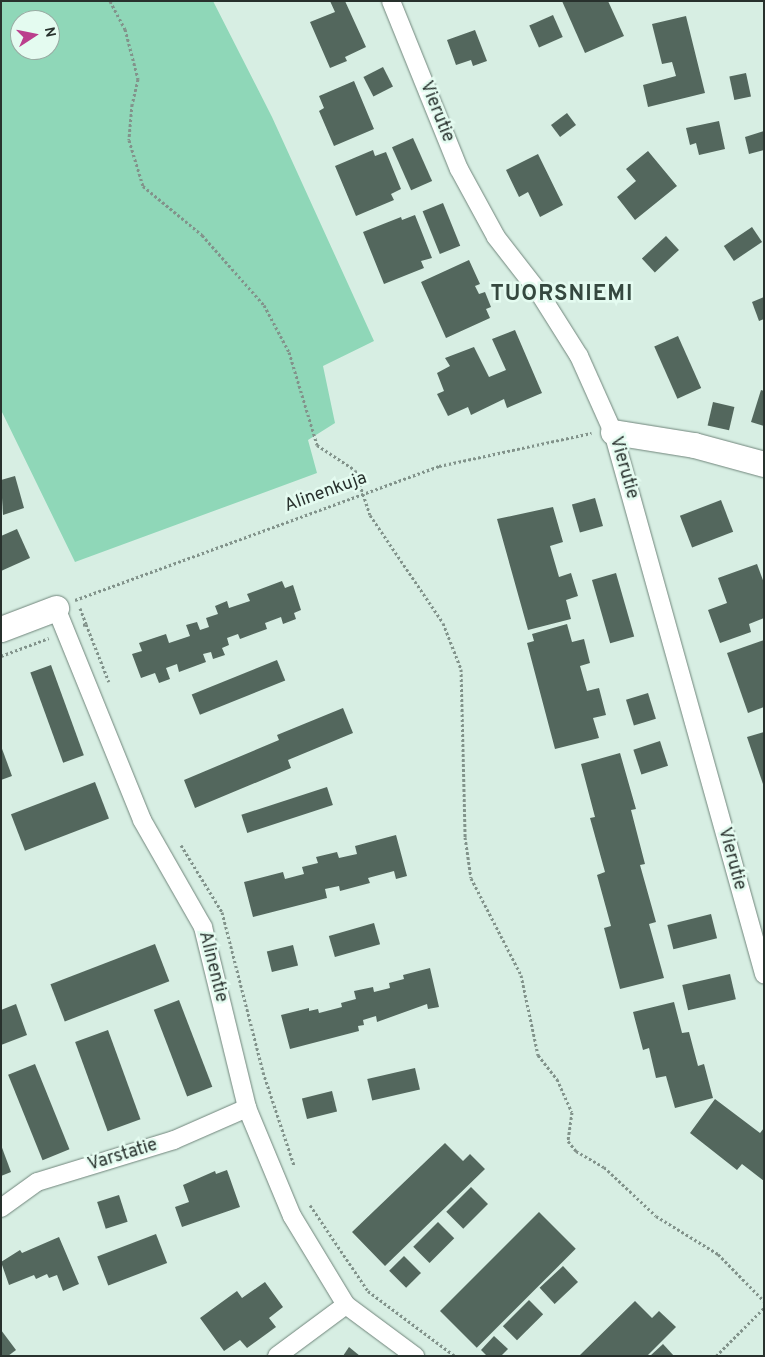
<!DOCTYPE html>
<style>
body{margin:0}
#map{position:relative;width:765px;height:1357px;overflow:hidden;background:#d7eee3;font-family:Overpass,sans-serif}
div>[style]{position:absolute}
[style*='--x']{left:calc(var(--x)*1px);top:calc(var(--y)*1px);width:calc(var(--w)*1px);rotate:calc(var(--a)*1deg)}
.green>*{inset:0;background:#8fd7b8}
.building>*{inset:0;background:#53675d;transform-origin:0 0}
.path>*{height:3px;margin-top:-1.5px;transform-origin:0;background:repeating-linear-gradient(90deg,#82938b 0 2.5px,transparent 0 5px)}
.roads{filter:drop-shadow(0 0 1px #70857b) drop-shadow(0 0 1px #70857b)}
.street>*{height:18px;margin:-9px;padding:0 9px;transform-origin:9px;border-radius:9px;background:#fff}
.secondary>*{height:25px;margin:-12.5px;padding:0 12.5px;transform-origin:12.5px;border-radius:12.5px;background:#fff}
span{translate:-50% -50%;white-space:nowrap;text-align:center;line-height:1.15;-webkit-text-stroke:5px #e4fbf0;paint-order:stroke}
.street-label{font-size:18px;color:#28312d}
.district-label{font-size:22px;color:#35483f;font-weight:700;letter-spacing:1px}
.frame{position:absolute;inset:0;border:2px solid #28312d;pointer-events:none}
.north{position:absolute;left:10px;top:10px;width:50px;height:50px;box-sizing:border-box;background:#e4fbf0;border:1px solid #99aaa2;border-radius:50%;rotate:79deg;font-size:14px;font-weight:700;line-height:20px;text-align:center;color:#28312d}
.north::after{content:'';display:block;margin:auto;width:18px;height:22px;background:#bb3e8d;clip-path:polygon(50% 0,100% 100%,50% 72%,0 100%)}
</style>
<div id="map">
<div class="green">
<i style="clip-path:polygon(evenodd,1px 1px,213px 1px,272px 117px,374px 341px,323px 366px,335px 423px,308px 440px,317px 473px,75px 562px,1px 410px,1px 1px,20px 20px,50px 20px,50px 50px,20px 50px,20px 20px)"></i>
</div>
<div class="building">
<i style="clip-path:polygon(330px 1px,345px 1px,366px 47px,345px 57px,347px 61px,330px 68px,310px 22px,335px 12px)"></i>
<i style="clip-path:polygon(562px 1px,608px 1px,624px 36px,585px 53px)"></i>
<i style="left:553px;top:15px;width:24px;height:26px;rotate:66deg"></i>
<i style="clip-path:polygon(686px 16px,705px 93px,648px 107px,643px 85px,676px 76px,672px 62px,662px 64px,652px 24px)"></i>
<i style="clip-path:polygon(475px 30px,487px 61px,473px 66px,471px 60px,456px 65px,447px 40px)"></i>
<i style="left:383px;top:67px;width:22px;height:22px;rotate:63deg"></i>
<i style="left:746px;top:73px;width:24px;height:17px;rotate:78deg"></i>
<i style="clip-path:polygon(354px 81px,374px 129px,334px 146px,319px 111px,324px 108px,319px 96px)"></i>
<i style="left:567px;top:113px;width:15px;height:20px;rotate:53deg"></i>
<i style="clip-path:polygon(719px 121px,725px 149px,699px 155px,696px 143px,690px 145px,686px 128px)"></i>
<i style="clip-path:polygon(764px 131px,764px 150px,749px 154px,745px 137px)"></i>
<i style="left:413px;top:138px;width:47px;height:23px;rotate:66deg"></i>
<i style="clip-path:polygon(373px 150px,375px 156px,386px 152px,401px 189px,391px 194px,394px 200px,356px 216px,335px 166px)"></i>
<i style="clip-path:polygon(648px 151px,677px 186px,635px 220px,617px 197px,636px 181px,626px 169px)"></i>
<i style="clip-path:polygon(538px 154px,563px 205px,540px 217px,528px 192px,519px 197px,506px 170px)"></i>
<i style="left:443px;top:203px;width:46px;height:22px;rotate:68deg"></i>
<i style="clip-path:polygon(415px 215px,432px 258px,421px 261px,424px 268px,384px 284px,363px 232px,401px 217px,402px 220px)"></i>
<i style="left:752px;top:227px;width:18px;height:34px;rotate:56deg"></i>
<i style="left:666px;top:236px;width:19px;height:33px;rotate:47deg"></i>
<i style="clip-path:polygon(469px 260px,480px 284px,475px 286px,479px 294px,485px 292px,491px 307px,486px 309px,490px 318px,446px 338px,421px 282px)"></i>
<i style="clip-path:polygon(764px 297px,764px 319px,759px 321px,752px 302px)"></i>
<i style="clip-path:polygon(515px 330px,542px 393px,507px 408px,504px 399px,471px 415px,468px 407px,448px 416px,437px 394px,444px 391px,437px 373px,450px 366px,445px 358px,474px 347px,489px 377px,506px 370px,492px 339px)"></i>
<i style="left:678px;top:336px;width:57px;height:26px;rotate:66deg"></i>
<i style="clip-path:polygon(761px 390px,764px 391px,764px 426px,751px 422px)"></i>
<i style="left:713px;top:402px;width:22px;height:24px;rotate:13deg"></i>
<i style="clip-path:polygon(15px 476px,24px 508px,3px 515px,1px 480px)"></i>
<i style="left:595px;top:498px;width:29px;height:24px;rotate:74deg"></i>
<i style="left:721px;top:500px;width:34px;height:44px;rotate:69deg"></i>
<i style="clip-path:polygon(553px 507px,563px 542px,550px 546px,559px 577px,571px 573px,578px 596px,566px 600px,571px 619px,528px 630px,497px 519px)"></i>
<i style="clip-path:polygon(17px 529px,30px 558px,1px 571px,1px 536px)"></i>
<i style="clip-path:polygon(757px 564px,764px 583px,764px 618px,749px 624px,751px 632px,720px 643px,708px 610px,727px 603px,718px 578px)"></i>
<i style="left:616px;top:573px;width:66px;height:25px;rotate:74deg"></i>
<i style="clip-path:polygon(282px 581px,285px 588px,293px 585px,301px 610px,294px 613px,296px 619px,283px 624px,281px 617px,265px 623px,267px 629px,240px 639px,238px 634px,227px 638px,229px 645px,222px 648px,225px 655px,213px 659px,211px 652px,203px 654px,206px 662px,179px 672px,177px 664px,166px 668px,170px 679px,159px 683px,155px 673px,141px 678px,132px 654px,142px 651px,139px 643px,166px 634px,169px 643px,190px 636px,186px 625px,197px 622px,200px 630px,209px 627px,206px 618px,218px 614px,215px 606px,227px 601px,229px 608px,250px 601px,247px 594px)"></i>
<i style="clip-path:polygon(567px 624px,572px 642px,584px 639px,590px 663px,580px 666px,587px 691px,599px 688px,606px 715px,593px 718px,599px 738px,555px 749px,527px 643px,534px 641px,532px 634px)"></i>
<i style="clip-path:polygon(764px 640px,764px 707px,748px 713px,727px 653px)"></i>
<i style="left:277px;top:660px;width:22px;height:92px;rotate:68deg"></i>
<i style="left:51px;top:665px;width:96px;height:22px;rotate:70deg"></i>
<i style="left:648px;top:693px;width:27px;height:23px;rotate:73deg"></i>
<i style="clip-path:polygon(343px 708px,353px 733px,288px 760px,291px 768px,195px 808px,184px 780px,279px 740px,277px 735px)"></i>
<i style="clip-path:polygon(764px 732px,764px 784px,763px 784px,747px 737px)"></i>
<i style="left:660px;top:741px;width:26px;height:28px;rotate:72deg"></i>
<i style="clip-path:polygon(1px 746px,12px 776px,1px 780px)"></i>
<i style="clip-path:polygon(620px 753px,636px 809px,631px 810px,645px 864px,640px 865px,656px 922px,649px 924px,664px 978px,620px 989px,604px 928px,611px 926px,597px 875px,605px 872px,590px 818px,595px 817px,581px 764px)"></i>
<i style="left:95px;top:782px;width:39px;height:90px;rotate:69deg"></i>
<i style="left:327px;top:787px;width:19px;height:90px;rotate:72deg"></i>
<i style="clip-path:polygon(396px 835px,407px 876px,396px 879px,394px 871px,368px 878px,370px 883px,340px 891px,339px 886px,325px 889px,327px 898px,253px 917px,244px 882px,283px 872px,285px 879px,304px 874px,302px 867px,318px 863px,316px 857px,337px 852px,339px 858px,357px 854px,355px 846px)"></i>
<i style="left:711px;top:914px;width:25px;height:45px;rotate:76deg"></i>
<i style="left:374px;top:923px;width:22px;height:47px;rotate:74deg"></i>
<i style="left:155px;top:944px;width:40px;height:112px;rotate:69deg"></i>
<i style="left:293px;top:945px;width:21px;height:27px;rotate:76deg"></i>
<i style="clip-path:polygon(430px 968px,439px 1007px,428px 1009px,427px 1004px,377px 1022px,376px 1016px,363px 1020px,364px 1025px,358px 1026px,359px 1031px,290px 1049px,281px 1015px,309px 1008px,309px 1011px,318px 1009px,319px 1013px,342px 1007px,341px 1003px,356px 999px,354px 991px,373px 987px,374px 992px,390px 988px,389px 983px,404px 979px,403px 975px)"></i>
<i style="left:730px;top:974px;width:26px;height:49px;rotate:77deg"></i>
<i style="left:179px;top:1000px;width:93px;height:27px;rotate:69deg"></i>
<i style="clip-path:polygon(674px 1002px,682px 1033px,689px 1032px,698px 1066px,704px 1064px,713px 1098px,675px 1108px,666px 1076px,656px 1078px,649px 1048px,643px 1050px,633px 1012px)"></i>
<i style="clip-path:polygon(16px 1004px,27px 1035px,1px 1045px,1px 1010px)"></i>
<i style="left:108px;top:1030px;width:95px;height:35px;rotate:70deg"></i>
<i style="left:35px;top:1064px;width:92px;height:29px;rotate:68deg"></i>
<i style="left:415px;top:1068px;width:22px;height:49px;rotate:77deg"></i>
<i style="left:332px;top:1091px;width:21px;height:31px;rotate:76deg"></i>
<i style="clip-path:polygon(715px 1099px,760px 1133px,764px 1128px,764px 1181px,742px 1164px,737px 1170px,690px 1133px)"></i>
<i style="clip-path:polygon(445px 1143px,463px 1161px,470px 1154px,485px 1169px,385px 1266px,352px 1232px)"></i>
<i style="clip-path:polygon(1px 1145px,11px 1172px,1px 1176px)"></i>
<i style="clip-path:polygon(227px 1170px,240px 1207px,182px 1227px,175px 1207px,189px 1202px,183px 1185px,215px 1171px,216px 1174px)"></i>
<i style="left:471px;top:1187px;width:24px;height:35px;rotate:45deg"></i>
<i style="left:119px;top:1195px;width:28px;height:23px;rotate:72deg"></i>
<i style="left:539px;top:1212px;width:52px;height:140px;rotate:45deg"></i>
<i style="left:438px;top:1222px;width:23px;height:35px;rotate:45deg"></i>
<i style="left:156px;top:1234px;width:31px;height:63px;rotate:69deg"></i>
<i style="clip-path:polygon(59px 1237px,79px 1284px,63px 1291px,57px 1275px,49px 1278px,47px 1274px,36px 1279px,34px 1275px,9px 1285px,1px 1262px,20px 1250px,22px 1253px)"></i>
<i style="left:404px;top:1256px;width:24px;height:21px;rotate:45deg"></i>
<i style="left:563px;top:1266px;width:22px;height:32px;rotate:47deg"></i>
<i style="clip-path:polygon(265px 1282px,283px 1307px,269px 1318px,276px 1327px,247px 1348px,240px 1340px,224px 1351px,200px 1318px,237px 1291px,242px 1298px)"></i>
<i style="left:529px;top:1300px;width:20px;height:37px;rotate:45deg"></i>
<i style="clip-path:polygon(635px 1301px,652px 1318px,659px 1311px,676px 1327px,647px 1356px,579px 1356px)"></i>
<i style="clip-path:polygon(1px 1330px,16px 1350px,8px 1356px,1px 1356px)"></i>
<i style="clip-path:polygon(494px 1336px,508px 1349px,501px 1356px,487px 1356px,481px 1350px)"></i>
<i style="clip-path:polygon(663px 1344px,674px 1356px,650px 1356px)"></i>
<i style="clip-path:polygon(349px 1347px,360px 1356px,343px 1356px)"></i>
</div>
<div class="path">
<i style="--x:110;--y:1;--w:32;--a:62"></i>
<i style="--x:125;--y:29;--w:52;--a:75.4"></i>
<i style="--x:138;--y:79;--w:26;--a:103"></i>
<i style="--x:132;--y:104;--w:36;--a:95"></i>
<i style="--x:129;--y:140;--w:48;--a:73.1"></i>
<i style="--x:143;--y:186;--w:77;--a:39.7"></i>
<i style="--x:202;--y:235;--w:94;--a:48.5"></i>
<i style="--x:264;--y:305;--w:53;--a:62"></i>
<i style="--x:289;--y:352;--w:97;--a:73.2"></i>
<i style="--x:317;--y:445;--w:45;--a:33.3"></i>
<i style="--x:355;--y:470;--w:47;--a:71.6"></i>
<i style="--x:370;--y:515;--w:130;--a:55.9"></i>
<i style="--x:443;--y:623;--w:49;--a:68.6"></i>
<i style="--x:461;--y:669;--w:168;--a:88.6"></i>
<i style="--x:465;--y:837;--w:41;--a:81.7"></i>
<i style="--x:471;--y:878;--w:109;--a:62.7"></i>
<i style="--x:521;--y:975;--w:82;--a:78"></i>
<i style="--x:538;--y:1055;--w:31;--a:52"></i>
<i style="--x:557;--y:1079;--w:36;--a:66"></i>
<i style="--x:572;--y:1112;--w:29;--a:98"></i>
<i style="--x:568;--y:1141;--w:13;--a:51"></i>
<i style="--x:576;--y:1151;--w:32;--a:30"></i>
<i style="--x:604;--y:1167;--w:71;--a:43.3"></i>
<i style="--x:656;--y:1216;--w:73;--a:31.5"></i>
<i style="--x:718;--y:1254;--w:66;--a:45.6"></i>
<i style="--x:75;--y:600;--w:388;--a:-20.2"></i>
<i style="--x:439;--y:466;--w:156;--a:-12.2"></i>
<i style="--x:80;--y:608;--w:17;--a:69"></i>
<i style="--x:83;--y:625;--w:3;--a:-18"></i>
<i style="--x:86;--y:624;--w:62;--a:68.4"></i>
<i style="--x:1;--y:656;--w:51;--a:-20.6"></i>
<i style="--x:181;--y:845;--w:79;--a:58.5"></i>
<i style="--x:222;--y:912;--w:165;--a:75.6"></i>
<i style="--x:263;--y:1072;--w:98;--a:71.6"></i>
<i style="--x:310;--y:1205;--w:104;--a:56"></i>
<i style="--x:368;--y:1291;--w:109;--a:36.8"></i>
<i style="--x:716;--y:1356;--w:68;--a:-45"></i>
</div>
<div class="roads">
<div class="street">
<i style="--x:391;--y:1;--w:181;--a:68"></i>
<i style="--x:459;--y:169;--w:77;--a:61.4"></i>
<i style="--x:496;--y:237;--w:68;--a:52.1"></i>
<i style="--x:538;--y:291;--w:77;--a:57.8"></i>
<i style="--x:579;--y:356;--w:83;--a:65.9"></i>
<i style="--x:613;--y:432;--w:563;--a:74.43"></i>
<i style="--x:56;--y:608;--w:229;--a:67.9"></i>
<i style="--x:142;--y:820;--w:123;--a:60.3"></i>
<i style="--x:203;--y:927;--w:186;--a:76.3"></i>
<i style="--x:247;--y:1108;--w:117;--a:67.4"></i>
<i style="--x:292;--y:1216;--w:104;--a:58.8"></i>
<i style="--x:346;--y:1305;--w:86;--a:36.5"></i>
<i style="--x:1;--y:1208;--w:44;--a:-35.8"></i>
<i style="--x:37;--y:1182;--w:143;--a:-17"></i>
<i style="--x:174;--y:1140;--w:80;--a:-23.7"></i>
<i style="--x:277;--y:1356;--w:86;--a:-36.5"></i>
</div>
<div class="secondary">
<i style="--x:613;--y:432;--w:82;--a:9.1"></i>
<i style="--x:694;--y:445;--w:73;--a:15.2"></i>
<i style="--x:1;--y:629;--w:59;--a:-20.9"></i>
</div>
</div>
<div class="street-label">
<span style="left:436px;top:112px;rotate:68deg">Vierutie</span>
<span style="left:623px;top:468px;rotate:74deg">Vierutie</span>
<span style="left:326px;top:493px;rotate:-20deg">Alinenkuja</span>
<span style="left:731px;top:859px;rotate:75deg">Vierutie</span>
<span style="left:212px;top:967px;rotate:76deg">Alinentie</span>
<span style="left:123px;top:1156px;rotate:-17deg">Varstatie</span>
</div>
<div class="district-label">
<span style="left:562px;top:295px">TUORSNIEMI</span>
</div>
<div class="frame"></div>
<div class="north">N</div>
</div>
